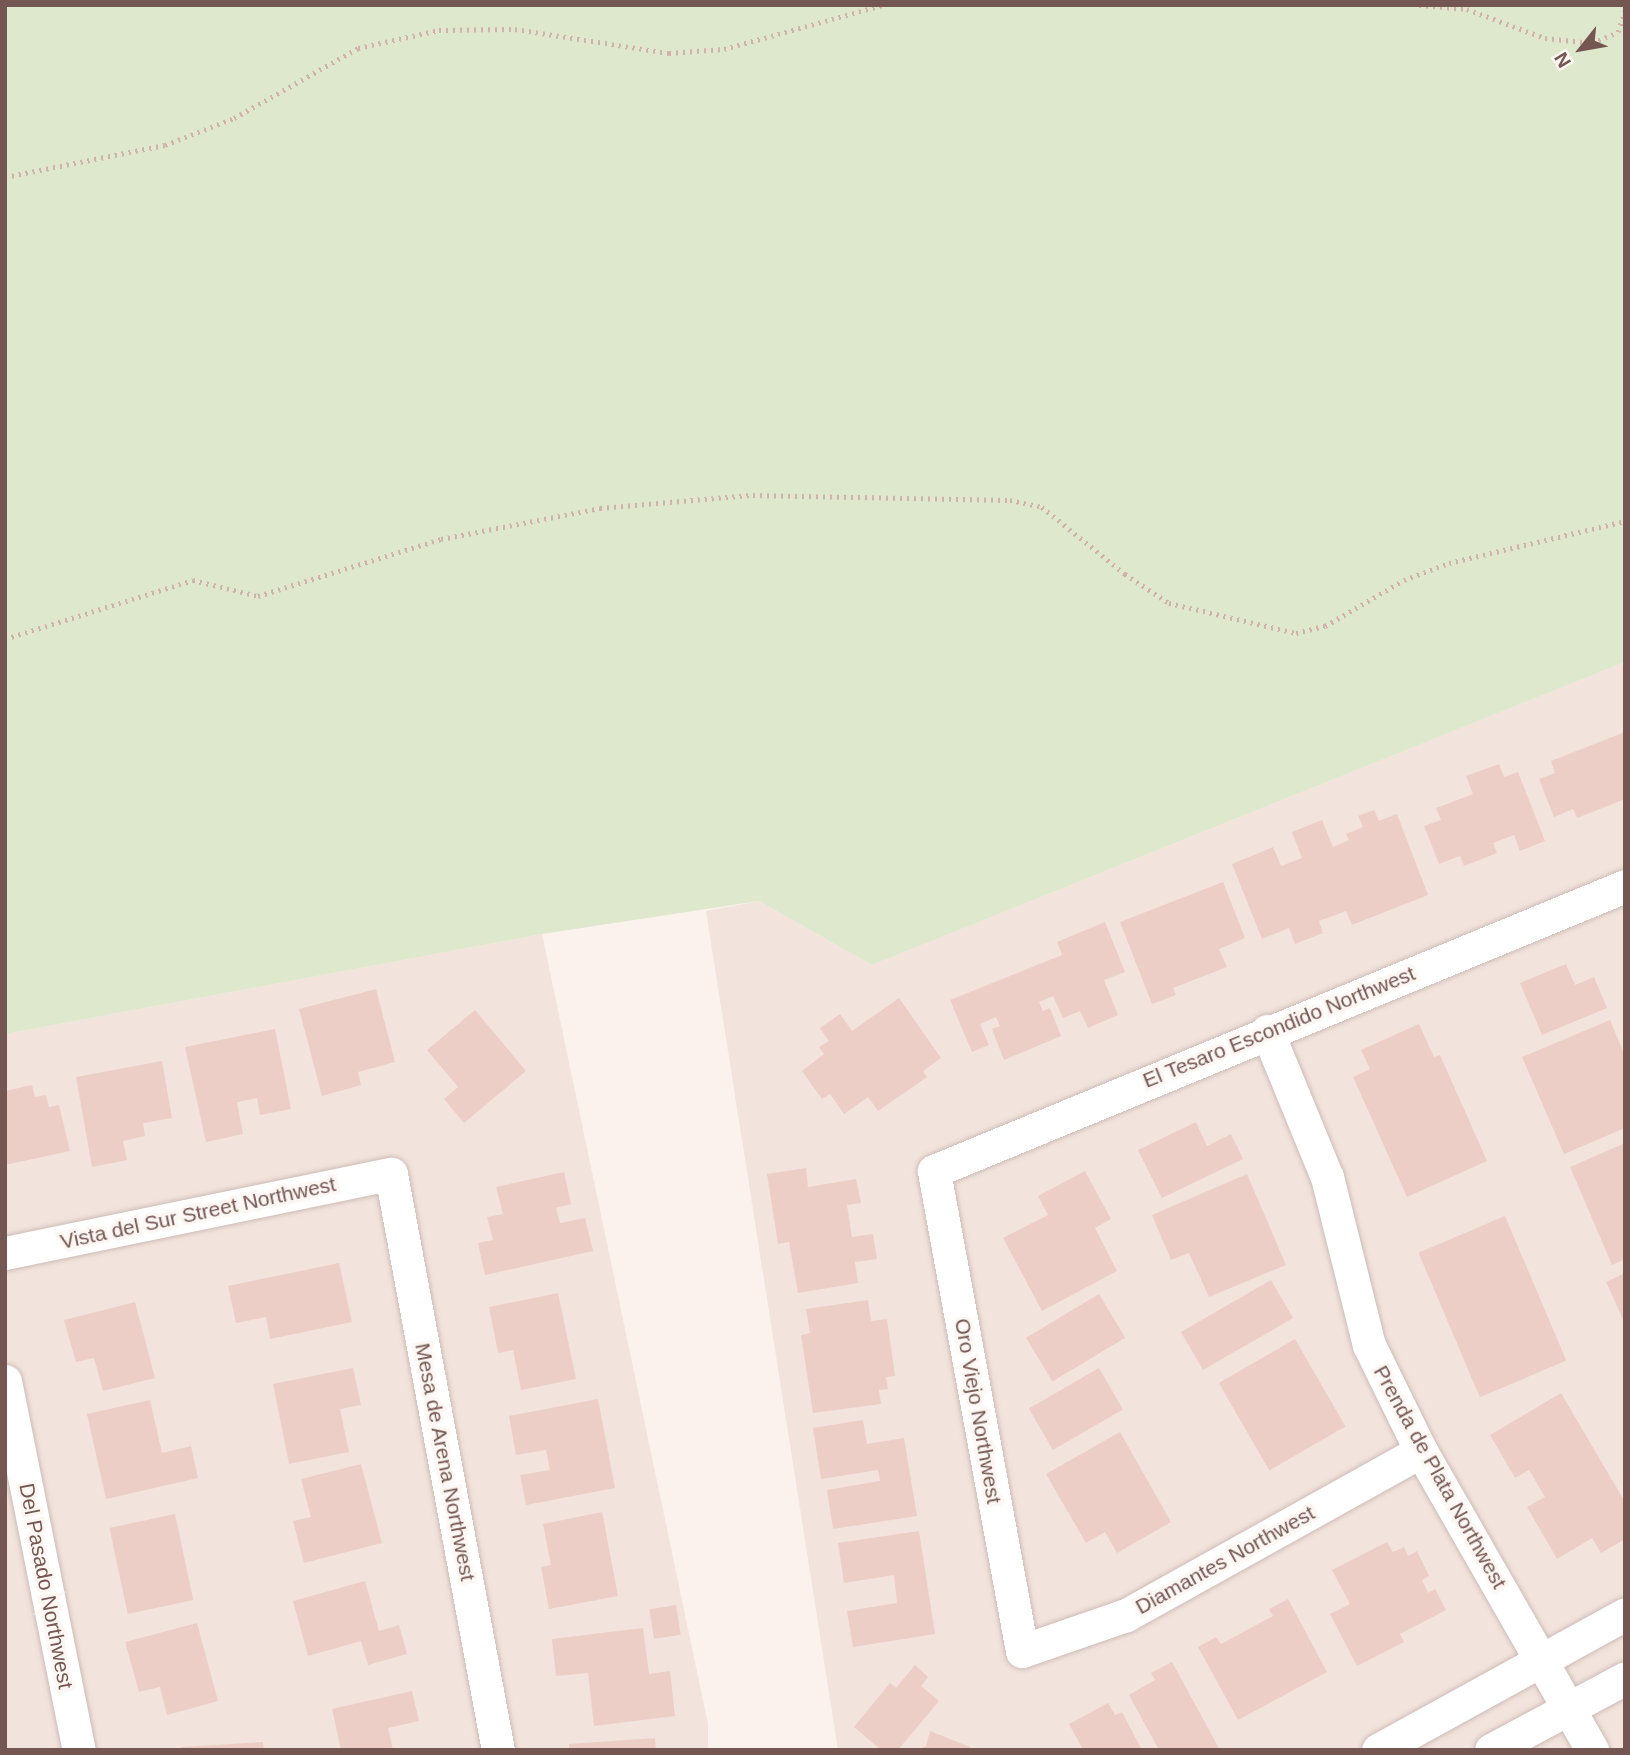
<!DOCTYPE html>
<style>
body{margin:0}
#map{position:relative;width:1630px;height:1755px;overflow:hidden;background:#fbf2ed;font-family:Helvetica,sans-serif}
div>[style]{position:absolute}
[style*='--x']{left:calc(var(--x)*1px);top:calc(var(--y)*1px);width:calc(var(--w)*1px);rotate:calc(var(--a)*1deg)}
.residential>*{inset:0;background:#f2e3dc}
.green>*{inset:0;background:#dee8cc}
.building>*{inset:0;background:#edcec7;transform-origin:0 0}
.path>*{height:4.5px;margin-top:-2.25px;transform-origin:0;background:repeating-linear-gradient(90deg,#d3b0aa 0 2px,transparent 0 7px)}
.roads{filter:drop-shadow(0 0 2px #cebbb6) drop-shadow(0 0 2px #cebbb6)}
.minor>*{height:33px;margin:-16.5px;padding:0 16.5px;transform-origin:16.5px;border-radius:16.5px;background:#fff}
span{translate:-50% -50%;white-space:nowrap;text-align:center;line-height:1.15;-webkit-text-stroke:7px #fdf7f3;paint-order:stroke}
.street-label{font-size:21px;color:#745652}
.frame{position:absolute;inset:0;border:7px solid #745652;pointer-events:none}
.north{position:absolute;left:1546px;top:14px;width:70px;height:70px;-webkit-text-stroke:5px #fdf7f3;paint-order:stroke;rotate:239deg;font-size:19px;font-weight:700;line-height:28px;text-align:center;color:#745652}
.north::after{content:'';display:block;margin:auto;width:24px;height:32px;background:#745652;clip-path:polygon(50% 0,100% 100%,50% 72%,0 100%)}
</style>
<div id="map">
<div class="residential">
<i style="clip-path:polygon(1625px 662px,1625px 1750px,838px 1750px,706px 911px,759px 901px,872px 965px)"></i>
<i style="clip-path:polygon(542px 934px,708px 1724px,708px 1750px,5px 1750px,5px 1034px)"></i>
</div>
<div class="green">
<i style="clip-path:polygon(5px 5px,1625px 5px,1625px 662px,872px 965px,759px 901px,542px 934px,5px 1034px)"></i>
</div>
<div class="building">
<i style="clip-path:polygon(1625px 732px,1625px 799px,1577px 818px,1573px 809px,1554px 817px,1539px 779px,1555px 773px,1551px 761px)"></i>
<i style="clip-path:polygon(1499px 764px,1504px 777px,1518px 772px,1545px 841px,1520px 851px,1514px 835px,1493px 843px,1497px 853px,1464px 866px,1460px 856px,1439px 864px,1424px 826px,1441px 820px,1436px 808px,1473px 794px,1466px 776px)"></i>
<i style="clip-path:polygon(1374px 810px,1379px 821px,1397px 814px,1428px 895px,1352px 925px,1346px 911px,1319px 921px,1323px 933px,1295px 944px,1289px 928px,1262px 939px,1232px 864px,1273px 847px,1281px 866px,1302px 858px,1292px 832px,1322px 820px,1333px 847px,1349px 840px,1346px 834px,1363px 827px,1358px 816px)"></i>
<i style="clip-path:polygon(1223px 882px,1245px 938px,1219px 949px,1227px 967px,1173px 988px,1176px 995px,1152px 1004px,1120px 922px)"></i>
<i style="clip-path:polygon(1105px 922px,1125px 972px,1104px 980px,1118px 1015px,1088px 1028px,1080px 1011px,1063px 1018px,1053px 996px,1039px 1002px,1043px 1011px,1050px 1008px,1061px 1036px,1004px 1060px,992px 1029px,1000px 1026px,996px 1017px,980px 1024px,989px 1045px,972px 1052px,950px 1000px,1062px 955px,1057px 942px)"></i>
<i style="clip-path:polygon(1566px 964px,1575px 985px,1594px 977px,1607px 1008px,1542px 1035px,1520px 983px)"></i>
<i style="clip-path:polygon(376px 989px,395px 1062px,358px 1072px,361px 1085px,322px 1096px,299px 1009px)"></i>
<i style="clip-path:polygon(899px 998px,941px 1058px,923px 1071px,927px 1077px,878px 1111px,868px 1097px,844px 1114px,830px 1094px,822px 1099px,802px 1071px,824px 1054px,819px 1047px,829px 1041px,820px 1028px,840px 1014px,852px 1031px)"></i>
<i style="clip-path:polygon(475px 1010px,526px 1071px,464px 1123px,444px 1099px,458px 1087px,427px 1050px)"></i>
<i style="clip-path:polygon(1610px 1020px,1625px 1056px,1625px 1128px,1564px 1154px,1522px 1057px)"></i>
<i style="clip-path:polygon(1419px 1024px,1434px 1057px,1440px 1055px,1487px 1161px,1407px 1197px,1353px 1077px,1370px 1069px,1361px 1050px)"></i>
<i style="clip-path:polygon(275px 1029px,291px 1109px,260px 1115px,257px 1098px,237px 1102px,243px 1134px,206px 1142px,185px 1047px)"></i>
<i style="clip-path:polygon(162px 1061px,172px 1118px,143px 1123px,145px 1136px,123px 1141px,127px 1160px,92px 1167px,76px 1077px)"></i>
<i style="clip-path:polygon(32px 1085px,35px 1097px,46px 1095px,49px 1107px,59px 1105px,70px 1151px,5px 1165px,5px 1091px)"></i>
<i style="clip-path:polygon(1196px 1122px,1207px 1146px,1231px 1134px,1243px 1159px,1162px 1198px,1138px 1150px)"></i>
<i style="clip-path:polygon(1625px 1143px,1625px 1259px,1612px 1265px,1570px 1167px)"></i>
<i style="clip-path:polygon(806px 1168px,808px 1187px,856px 1179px,861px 1203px,847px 1205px,852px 1237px,873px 1234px,877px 1259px,855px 1262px,858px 1283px,798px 1293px,789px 1242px,778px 1244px,767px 1174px)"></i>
<i style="clip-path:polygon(1085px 1171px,1111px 1219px,1095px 1228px,1117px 1271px,1042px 1311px,1003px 1238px,1048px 1215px,1038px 1196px)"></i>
<i style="clip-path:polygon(564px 1172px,571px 1204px,556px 1208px,560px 1223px,585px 1218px,593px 1251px,485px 1275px,478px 1243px,493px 1240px,487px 1217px,503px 1214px,496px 1187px)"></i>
<i style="clip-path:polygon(1247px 1174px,1286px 1265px,1209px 1297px,1189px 1253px,1171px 1260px,1152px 1215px)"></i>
<i style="left:1505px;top:1216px;width:157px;height:94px;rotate:67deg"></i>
<i style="clip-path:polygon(339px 1263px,352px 1322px,270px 1339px,266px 1317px,236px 1323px,228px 1286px)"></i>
<i style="clip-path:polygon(1625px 1273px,1625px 1324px,1606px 1282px)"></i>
<i style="left:1271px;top:1280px;width:44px;height:104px;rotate:60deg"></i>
<i style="clip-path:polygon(558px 1293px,576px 1379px,521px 1390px,513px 1350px,498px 1353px,489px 1307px)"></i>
<i style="left:1099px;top:1294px;width:51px;height:85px;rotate:59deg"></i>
<i style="clip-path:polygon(868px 1300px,871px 1321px,887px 1319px,895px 1376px,886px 1377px,888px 1389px,879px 1390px,881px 1404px,813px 1413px,801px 1335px,810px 1333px,806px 1309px)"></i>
<i style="clip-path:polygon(135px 1302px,155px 1378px,103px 1391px,94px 1358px,76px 1362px,64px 1320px)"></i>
<i style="left:1295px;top:1339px;width:101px;height:88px;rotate:60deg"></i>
<i style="clip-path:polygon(353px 1368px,361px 1405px,340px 1409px,349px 1452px,289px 1464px,273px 1384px)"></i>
<i style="left:1099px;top:1368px;width:48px;height:81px;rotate:60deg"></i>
<i style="clip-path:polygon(1561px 1393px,1625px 1502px,1625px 1539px,1601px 1553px,1592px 1538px,1557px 1559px,1527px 1507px,1545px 1497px,1529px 1470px,1515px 1478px,1490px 1435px)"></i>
<i style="clip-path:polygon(598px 1399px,615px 1488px,526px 1505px,520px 1475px,550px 1470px,546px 1450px,516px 1455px,509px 1416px)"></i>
<i style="clip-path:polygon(150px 1400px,162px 1453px,191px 1446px,198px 1478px,106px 1499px,87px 1414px)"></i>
<i style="clip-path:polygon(863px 1420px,867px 1444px,904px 1438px,917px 1516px,833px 1529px,827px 1490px,880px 1481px,878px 1470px,821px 1479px,813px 1428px)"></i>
<i style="clip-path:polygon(1120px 1432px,1171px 1522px,1117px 1553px,1105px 1532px,1086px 1543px,1046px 1474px)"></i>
<i style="clip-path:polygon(361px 1464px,382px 1543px,304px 1563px,293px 1521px,311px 1517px,301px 1479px)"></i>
<i style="clip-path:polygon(602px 1512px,618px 1596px,549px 1609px,541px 1567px,551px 1565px,543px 1524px)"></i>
<i style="left:175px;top:1514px;width:88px;height:67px;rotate:78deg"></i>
<i style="clip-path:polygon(919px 1531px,935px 1634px,853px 1647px,847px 1611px,897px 1603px,894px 1575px,844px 1583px,838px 1543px)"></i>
<i style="clip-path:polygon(1387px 1542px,1393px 1552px,1404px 1547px,1408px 1556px,1417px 1551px,1429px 1576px,1422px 1580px,1428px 1593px,1435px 1589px,1446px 1610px,1400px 1634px,1404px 1642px,1357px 1666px,1330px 1614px,1350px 1604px,1332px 1570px)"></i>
<i style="clip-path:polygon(365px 1581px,379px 1631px,399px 1625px,407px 1654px,368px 1665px,361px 1641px,308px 1656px,293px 1601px)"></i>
<i style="clip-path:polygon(1288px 1599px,1327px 1672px,1238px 1720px,1198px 1647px,1216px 1637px,1221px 1644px,1273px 1616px,1269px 1609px)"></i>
<i style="left:676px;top:1605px;width:30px;height:27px;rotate:81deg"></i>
<i style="clip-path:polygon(197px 1623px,218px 1701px,167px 1715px,160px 1687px,139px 1692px,125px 1642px)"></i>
<i style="clip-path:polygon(643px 1628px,649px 1674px,670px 1671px,675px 1716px,594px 1726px,588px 1673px,556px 1676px,552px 1639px)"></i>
<i style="clip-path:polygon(1172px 1662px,1220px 1750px,1159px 1750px,1129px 1695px,1155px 1680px,1151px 1673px)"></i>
<i style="clip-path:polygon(915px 1665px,928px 1677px,921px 1686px,939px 1701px,898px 1750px,881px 1750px,854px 1727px,890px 1683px,896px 1688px)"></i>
<i style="clip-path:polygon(412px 1691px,419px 1721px,388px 1728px,393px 1750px,341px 1750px,332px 1709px)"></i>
<i style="clip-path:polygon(1108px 1703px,1115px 1715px,1122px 1712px,1142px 1750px,1083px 1750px,1069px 1724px)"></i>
<i style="clip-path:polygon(930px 1731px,970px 1747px,969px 1750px,918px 1750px,926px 1746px)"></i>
<i style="clip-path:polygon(655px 1738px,656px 1750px,569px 1750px,569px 1744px)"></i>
<i style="clip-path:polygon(263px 1742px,264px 1750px,181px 1750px,181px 1747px)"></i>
</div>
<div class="path">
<i style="--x:1288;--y:5;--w:43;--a:0"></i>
<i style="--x:1419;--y:5;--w:48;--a:4.8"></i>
<i style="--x:1467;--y:9;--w:83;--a:20.4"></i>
<i style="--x:1545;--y:38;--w:47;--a:6.1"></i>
<i style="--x:1592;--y:43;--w:28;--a:-23"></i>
<i style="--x:1618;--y:32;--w:22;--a:-72"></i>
<i style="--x:5;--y:177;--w:163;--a:-11.3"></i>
<i style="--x:165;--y:145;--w:74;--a:-21.4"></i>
<i style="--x:234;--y:118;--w:142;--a:-29.4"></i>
<i style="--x:358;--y:48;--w:83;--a:-12.5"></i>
<i style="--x:439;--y:30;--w:76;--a:-0.8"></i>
<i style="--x:515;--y:29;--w:156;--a:8.9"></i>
<i style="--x:669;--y:53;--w:55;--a:-4.2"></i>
<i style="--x:724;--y:49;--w:165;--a:-15.5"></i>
<i style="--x:5;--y:639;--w:197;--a:-17.4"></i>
<i style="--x:193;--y:580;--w:67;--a:13.8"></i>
<i style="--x:258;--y:596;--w:192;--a:-17.3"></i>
<i style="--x:441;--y:539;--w:162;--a:-11"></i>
<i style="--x:600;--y:508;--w:154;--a:-4.9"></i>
<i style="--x:753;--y:495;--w:257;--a:1.1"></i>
<i style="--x:1010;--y:500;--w:33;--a:12"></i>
<i style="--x:1042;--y:507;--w:107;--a:38.9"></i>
<i style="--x:1125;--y:574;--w:53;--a:33.4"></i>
<i style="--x:1169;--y:603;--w:130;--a:13.3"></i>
<i style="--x:1296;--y:633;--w:30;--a:-14"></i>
<i style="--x:1325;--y:626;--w:91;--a:-30.2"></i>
<i style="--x:1404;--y:580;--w:48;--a:-20.7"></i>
<i style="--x:1449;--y:563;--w:181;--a:-13.4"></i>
</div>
<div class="roads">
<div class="minor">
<i style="--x:1267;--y:1031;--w:158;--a:67.7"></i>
<i style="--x:1327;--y:1177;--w:173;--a:76"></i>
<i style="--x:1369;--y:1345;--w:118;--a:63.9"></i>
<i style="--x:1421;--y:1451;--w:344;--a:60.2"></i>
<i style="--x:5;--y:1253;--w:394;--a:-11.6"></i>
<i style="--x:391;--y:1174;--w:586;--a:79.48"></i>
<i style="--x:5;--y:1381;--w:376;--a:78.7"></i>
<i style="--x:1421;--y:1451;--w:338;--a:150.9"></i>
<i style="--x:1126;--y:1615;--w:110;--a:160.9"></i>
<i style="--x:1022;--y:1651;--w:488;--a:-100.4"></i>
<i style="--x:934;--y:1171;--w:747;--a:-22.41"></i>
<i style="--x:1378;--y:1750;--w:282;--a:-28.8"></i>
<i style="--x:1491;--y:1750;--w:152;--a:-28.2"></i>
</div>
</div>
<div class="street-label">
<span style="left:1279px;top:1027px;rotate:-22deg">El Tesaro Escondido Northwest</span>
<span style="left:198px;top:1213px;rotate:-12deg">Vista del Sur Street Northwest</span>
<span style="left:978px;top:1411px;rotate:80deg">Oro Viejo Northwest</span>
<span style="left:445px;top:1462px;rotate:79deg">Mesa de Arena Northwest</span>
<span style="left:1440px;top:1477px;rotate:61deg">Prenda de Plata Northwest</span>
<span style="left:1225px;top:1560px;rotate:-29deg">Diamantes Northwest</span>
<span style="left:46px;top:1586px;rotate:79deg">Del Pasado Northwest</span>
</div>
<div class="frame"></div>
<div class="north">N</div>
</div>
